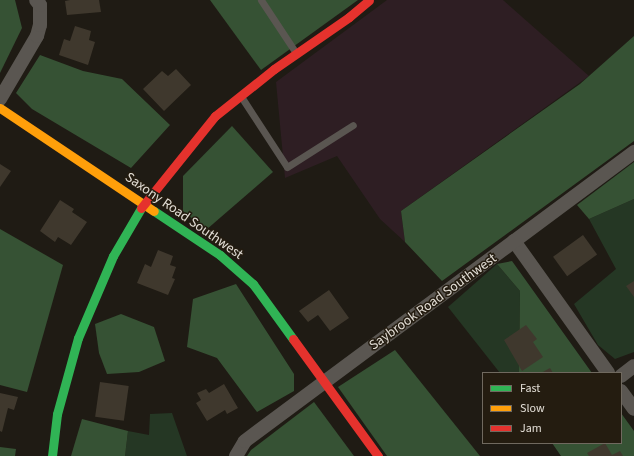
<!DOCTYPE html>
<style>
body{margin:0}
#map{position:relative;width:634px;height:456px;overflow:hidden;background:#1f1b14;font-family:"Source Sans 3",sans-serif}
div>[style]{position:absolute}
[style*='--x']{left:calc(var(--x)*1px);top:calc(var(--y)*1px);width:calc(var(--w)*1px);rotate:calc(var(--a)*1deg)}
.industrial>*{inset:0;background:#2e1e23}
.green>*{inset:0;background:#253724}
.forest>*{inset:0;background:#365234}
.building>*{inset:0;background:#3f382d;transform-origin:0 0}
.lane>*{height:7px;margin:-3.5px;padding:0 3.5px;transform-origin:3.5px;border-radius:3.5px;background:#5a5651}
.street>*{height:14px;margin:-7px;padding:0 7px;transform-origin:7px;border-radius:7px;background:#5a5651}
.fast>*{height:9px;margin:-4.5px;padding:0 4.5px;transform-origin:4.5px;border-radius:4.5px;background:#30b455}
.slow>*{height:9px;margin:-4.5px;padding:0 4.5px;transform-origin:4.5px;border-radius:4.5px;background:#ff9f0a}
.jam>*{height:9px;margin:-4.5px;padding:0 4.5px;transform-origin:4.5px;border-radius:4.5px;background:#e5322d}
span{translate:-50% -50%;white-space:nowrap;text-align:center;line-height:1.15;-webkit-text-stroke:3px #241c10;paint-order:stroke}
.street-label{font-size:14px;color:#e2ddd5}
.legend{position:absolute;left:482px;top:372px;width:140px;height:72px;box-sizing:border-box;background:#241c10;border:1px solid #70695f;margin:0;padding:5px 7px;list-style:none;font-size:12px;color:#e2ddd5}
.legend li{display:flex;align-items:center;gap:8px;height:20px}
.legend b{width:20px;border:1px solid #70695f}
</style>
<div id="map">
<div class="industrial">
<i style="clip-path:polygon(387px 0,503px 0,589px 76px,401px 211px,405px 242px,380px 219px,337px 156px,285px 178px,276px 82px)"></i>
</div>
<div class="green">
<i style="clip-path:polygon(634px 199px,634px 352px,615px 359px,598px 345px,574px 304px,616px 269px,589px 219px)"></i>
<i style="clip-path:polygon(497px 264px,520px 291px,519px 373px,500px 373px,448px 307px)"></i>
<i style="clip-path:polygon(172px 413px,187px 456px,125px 456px,128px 431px,149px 435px,150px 414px)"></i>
</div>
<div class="forest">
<i style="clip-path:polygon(0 0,15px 0,22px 28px,0 73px)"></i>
<i style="clip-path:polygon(210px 0,358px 0,261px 70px)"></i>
<i style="clip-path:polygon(634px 36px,634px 141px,442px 281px,405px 242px,401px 211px,580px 84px)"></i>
<i style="clip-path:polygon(40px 55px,83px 71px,122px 79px,170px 125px,131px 168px,32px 109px,16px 93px)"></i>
<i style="clip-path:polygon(232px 126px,273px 172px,206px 230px,183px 211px,183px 176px)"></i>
<i style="clip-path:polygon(634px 162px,634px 199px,589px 219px,577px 205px)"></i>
<i style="clip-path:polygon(0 229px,63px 265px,27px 392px,0 385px)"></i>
<i style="clip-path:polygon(512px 261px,592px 373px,519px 373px,520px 291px,497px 264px)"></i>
<i style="clip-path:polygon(236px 284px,294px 374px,294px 391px,257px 412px,217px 358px,187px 347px,193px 299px)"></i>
<i style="clip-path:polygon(121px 314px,154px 327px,165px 361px,139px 372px,107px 374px,99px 353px,95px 324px)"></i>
<i style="clip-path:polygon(395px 350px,480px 456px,387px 456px,338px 387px)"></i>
<i style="clip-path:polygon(314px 402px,354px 456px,247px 456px,251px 450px)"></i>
<i style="clip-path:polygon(621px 413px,634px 431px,634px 456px,561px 456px,552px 443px,621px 443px)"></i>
<i style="clip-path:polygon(82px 419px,128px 431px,125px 456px,71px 456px)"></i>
<i style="clip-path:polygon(0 447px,16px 449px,15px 456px,0 456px)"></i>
</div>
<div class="building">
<i style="clip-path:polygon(70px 0,99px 0,101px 12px,67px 15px,65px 1px)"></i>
<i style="clip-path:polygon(75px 26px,91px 31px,89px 40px,95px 42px,88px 65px,59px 55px,64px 39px,70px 41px)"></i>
<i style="clip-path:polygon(176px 69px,191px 85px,164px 111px,143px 89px,162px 71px,168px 76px)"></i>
<i style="clip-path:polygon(0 164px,11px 171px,0 187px)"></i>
<i style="clip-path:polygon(60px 200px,74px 209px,72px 212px,87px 222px,71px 245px,58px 237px,55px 242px,40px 231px)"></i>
<i style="left:583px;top:235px;width:24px;height:37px;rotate:54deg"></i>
<i style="clip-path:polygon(158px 250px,173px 256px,170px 265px,176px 267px,172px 278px,175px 279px,168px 295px,137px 283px,145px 264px,151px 267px)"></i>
<i style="clip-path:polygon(634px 281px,634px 297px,626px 286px)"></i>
<i style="clip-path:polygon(329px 290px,349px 318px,330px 331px,318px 315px,308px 322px,299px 311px)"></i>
<i style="clip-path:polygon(526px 325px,537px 339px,533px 342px,543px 357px,522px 371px,504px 340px)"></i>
<i style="clip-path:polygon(550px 368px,553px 373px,541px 373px)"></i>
<i style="left:100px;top:382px;width:29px;height:35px;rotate:8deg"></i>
<i style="clip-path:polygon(224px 384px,238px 408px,227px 414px,225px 410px,207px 421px,196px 403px,201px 400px,197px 393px,206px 389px,209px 393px)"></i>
<i style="clip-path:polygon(0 393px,18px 397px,14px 410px,8px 408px,2px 432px,0 431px)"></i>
<i style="clip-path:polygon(605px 443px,612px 455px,620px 451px,623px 456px,589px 456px,587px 453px)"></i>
</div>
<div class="lane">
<i style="--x:261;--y:0;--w:64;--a:56.6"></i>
<i style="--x:242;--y:98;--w:82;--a:56.9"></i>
<i style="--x:287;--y:167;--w:78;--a:-32.5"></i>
</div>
<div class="street">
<i style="--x:0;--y:99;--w:73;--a:-59.6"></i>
<i style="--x:37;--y:36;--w:11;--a:-75"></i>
<i style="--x:40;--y:25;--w:20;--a:-90"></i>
<i style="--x:40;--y:5;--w:6;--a:-129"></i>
<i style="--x:514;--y:241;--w:162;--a:54.5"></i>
<i style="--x:621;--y:376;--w:16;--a:-38"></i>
<i style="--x:621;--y:391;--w:22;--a:54"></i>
<i style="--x:236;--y:456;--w:17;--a:-59"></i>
<i style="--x:245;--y:441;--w:485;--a:-36.6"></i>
</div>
<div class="fast">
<i style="--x:154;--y:211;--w:79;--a:33.7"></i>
<i style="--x:220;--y:255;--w:44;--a:41.3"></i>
<i style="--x:253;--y:284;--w:68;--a:54"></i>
<i style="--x:52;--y:456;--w:42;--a:-83.2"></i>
<i style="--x:57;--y:414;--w:79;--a:-74.6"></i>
<i style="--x:78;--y:338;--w:89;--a:-66.9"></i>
<i style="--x:113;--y:256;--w:56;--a:-59.7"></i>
</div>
<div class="slow">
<i style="--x:0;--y:108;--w:185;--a:33.8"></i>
</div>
<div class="jam">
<i style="--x:141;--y:208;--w:118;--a:-51.2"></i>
<i style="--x:215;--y:116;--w:75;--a:-38.5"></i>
<i style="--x:274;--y:69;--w:91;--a:-34.7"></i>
<i style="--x:349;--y:17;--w:26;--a:-40"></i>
<i style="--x:293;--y:339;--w:145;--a:54"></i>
</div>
<div class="street-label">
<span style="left:184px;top:216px;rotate:35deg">Saxony Road Southwest</span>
<span style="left:433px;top:302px;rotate:-36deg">Saybrook Road Southwest</span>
</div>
<ul class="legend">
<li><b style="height:5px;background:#30b455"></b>Fast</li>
<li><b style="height:5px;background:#ff9f0a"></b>Slow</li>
<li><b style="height:5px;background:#e5322d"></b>Jam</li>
</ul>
</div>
